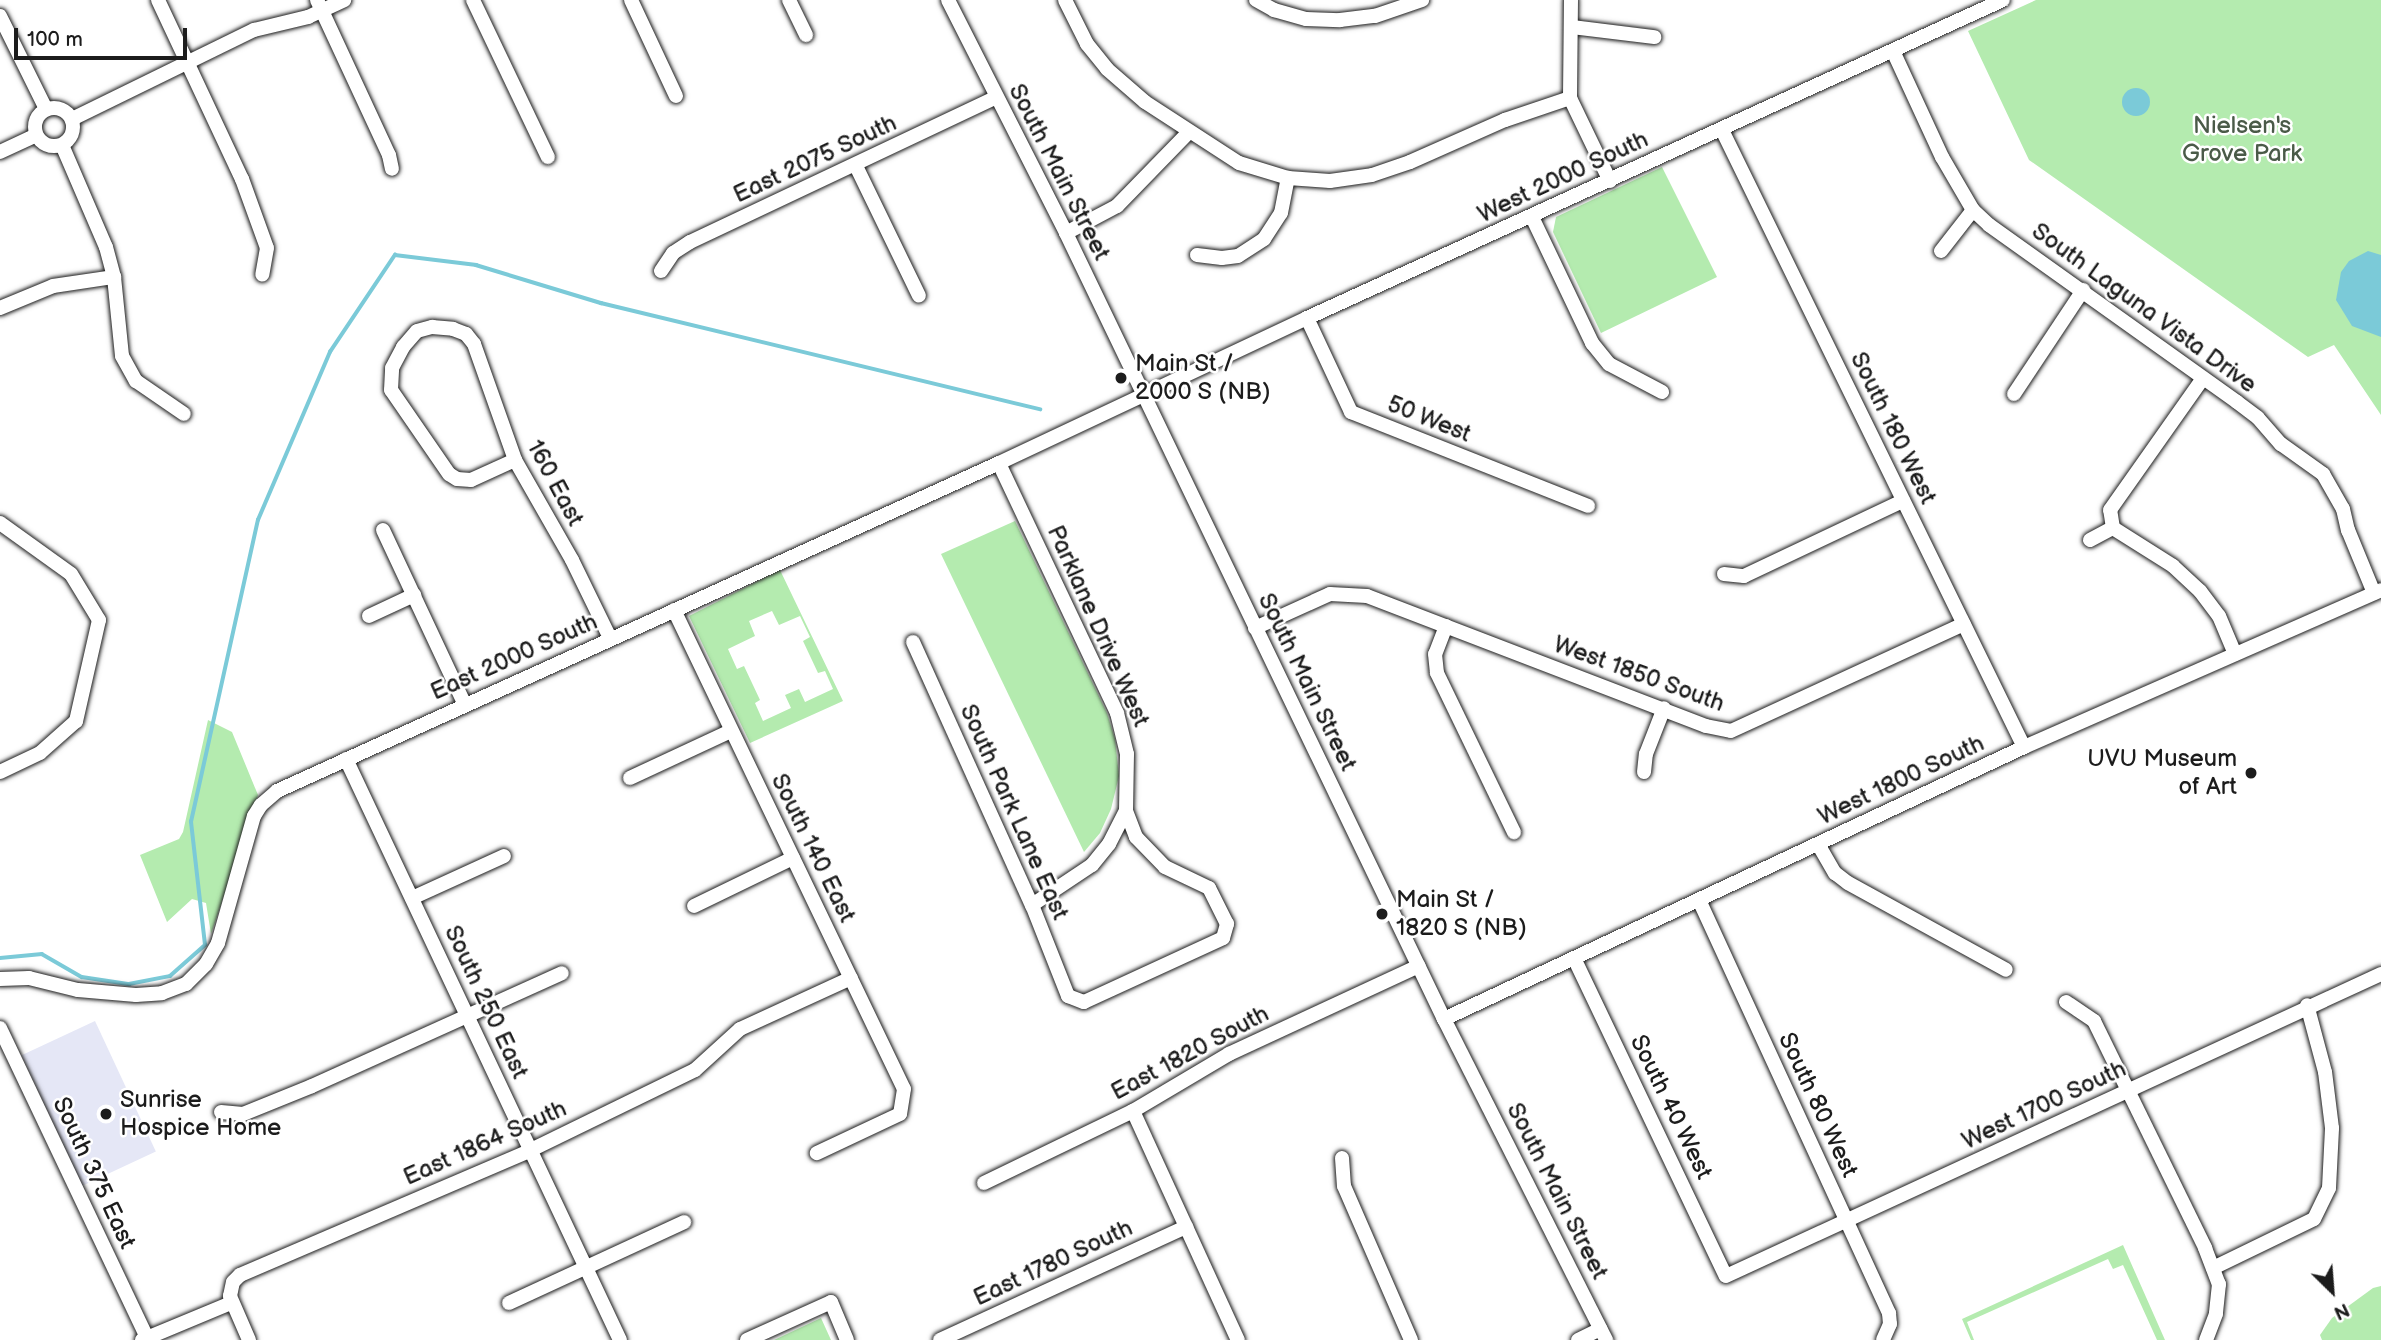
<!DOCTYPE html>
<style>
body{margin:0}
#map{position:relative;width:2381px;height:1340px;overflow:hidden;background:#fff;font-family:"Balsamiq Sans",sans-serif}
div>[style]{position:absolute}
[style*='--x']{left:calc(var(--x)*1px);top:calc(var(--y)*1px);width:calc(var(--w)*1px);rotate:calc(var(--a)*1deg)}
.built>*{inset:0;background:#e5e7f6;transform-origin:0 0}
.green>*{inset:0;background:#b4ebaf}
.water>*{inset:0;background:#7bcad8}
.round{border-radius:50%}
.stream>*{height:3.5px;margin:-1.75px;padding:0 1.75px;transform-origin:1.75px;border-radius:1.75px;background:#7bcad8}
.roads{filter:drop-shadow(0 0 2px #1c1c1c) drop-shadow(0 0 2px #1c1c1c)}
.minor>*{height:14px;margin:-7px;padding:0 7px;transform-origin:7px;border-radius:7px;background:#fff}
.minor>.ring{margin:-7px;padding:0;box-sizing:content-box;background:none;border:14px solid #fff;border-radius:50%}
.dots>*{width:19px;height:19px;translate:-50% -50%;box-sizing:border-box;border:4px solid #fff;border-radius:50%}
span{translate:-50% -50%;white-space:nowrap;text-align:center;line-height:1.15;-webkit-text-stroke:5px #fff;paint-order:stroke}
.park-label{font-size:24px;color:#4a5a48}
.street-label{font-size:24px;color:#1c1c1c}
.poi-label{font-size:24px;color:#1c1c1c}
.left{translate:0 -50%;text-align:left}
.right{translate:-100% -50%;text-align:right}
.north{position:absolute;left:2297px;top:1256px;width:70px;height:70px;-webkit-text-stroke:5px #fff;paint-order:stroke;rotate:155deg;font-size:19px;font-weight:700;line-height:28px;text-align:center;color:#1c1c1c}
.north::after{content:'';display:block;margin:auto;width:24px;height:32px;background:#1c1c1c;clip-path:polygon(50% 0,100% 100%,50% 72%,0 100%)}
.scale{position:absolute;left:14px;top:28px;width:173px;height:32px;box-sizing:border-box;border:4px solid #1c1c1c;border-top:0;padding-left:9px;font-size:21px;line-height:24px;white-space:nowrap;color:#1c1c1c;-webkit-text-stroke:5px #fff;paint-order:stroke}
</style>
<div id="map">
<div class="built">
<i style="left:95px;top:1021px;width:144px;height:81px;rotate:65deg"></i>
</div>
<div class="green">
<i style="clip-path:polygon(2036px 0,2381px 0,2381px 415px,2334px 345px,2308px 357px,2029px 160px,1968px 31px)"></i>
<i style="clip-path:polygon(1662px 167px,1717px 277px,1601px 333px,1553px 232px,1556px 217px)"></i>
<i style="clip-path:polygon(1015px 521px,1107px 713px,1115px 739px,1119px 776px,1111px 809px,1100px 833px,1084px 852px,941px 554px)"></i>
<i style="clip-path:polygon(evenodd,780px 570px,843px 701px,750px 743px,689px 616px,780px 570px,772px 611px,779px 625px,800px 616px,810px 637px,803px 641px,818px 673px,825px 671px,833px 689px,805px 702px,799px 689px,785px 695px,791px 708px,763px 721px,755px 703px,760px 700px,744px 666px,737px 669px,728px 649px,755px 636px,749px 621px,772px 611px)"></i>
<i style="clip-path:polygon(208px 720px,232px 732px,258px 795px,211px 934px,206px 903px,192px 899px,167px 922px,140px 855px,179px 839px,183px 832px)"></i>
<i style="clip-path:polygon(2123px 1245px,2165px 1340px,2157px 1340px,2123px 1265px,2113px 1269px,2108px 1259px,1967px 1322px,1974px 1340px,1971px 1340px,1962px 1319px)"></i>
<i style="clip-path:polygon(2381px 1286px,2381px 1340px,2322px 1340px,2320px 1335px,2332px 1318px,2373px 1288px)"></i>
<i style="clip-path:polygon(821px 1318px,831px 1340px,774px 1340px)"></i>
</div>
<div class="water">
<i class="round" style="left:2122px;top:88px;width:28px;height:28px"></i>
<i style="clip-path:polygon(2368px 251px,2381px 255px,2381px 337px,2352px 326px,2336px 300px,2341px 272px,2349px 261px)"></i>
</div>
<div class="stream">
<i style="--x:0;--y:958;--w:42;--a:-5.4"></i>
<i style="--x:42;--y:954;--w:46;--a:29.9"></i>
<i style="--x:82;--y:977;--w:48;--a:8.5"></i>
<i style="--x:129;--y:984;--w:42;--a:-11"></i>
<i style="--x:170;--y:976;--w:47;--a:-41.5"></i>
<i style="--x:205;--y:945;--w:124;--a:-96.5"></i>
<i style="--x:191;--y:822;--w:309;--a:-77.5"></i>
<i style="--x:258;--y:520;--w:183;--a:-66.8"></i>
<i style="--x:330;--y:352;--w:117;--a:-56.2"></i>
<i style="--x:395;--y:255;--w:82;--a:7"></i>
<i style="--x:476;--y:265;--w:131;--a:16.9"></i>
<i style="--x:601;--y:303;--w:452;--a:13.6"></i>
</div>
<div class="roads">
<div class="minor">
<i style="--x:158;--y:0;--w:198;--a:64.9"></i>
<i style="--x:242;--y:179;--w:73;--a:70.1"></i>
<i style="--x:267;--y:248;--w:27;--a:100"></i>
<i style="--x:317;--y:0;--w:171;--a:65.1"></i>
<i style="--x:389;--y:155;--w:14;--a:78"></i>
<i style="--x:473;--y:0;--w:174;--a:64.5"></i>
<i style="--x:631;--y:0;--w:106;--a:64.9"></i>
<i style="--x:789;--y:0;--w:39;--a:64"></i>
<i style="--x:948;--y:0;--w:261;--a:63.1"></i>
<i style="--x:1066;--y:233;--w:872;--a:64.32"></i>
<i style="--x:1444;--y:1019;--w:360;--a:63.2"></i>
<i style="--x:1065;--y:0;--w:49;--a:63.4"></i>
<i style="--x:1087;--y:44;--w:32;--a:51"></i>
<i style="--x:1107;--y:69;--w:50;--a:41"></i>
<i style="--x:1145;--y:102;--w:112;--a:33"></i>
<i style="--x:1239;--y:163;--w:51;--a:17"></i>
<i style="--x:1288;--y:178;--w:42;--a:4.1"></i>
<i style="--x:1330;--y:181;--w:42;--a:-8.1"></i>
<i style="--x:1372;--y:175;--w:40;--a:-18.9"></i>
<i style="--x:1410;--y:162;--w:104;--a:-23.9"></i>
<i style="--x:1505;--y:120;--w:69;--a:-18.7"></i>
<i style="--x:1256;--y:0;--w:21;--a:29"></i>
<i style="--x:1274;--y:10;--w:33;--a:16"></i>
<i style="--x:1306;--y:19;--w:34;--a:2"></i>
<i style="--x:1340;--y:20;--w:35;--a:-7"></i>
<i style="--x:1375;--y:16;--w:50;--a:-18.8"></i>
<i style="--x:1571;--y:0;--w:98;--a:90.6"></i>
<i style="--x:1570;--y:98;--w:92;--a:64.3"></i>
<i style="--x:0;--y:16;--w:104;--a:63.7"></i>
<i style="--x:1572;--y:27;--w:83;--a:7"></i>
<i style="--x:1893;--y:51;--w:117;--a:65.2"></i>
<i style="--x:1942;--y:157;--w:61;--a:59.7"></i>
<i style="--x:1973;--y:210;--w:22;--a:43"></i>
<i style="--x:1989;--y:225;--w:305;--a:35.5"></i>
<i style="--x:2237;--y:402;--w:26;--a:37"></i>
<i style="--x:2258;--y:418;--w:35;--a:49"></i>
<i style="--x:2281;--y:444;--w:52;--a:35.5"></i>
<i style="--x:2323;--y:474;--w:40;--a:60.3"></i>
<i style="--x:2343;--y:509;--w:22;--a:77"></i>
<i style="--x:2348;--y:530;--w:68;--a:67.6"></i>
<i class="ring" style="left:35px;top:108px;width:24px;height:24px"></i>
<i style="--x:72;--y:119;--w:203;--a:-26.1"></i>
<i style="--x:254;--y:30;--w:56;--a:-13.5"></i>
<i style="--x:308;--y:17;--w:40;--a:-25"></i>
<i style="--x:1722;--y:130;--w:687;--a:63.92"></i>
<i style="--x:62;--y:145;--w:111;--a:66.7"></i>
<i style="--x:106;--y:247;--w:31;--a:75"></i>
<i style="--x:114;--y:277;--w:79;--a:84.2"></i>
<i style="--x:122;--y:356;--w:29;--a:61"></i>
<i style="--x:136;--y:381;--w:58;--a:34.5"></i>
<i style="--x:0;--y:152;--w:40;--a:-25"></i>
<i style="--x:856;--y:166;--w:144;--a:64.1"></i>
<i style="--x:1532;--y:217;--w:140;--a:64.5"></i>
<i style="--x:1592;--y:343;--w:27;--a:51"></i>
<i style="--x:1609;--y:364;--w:60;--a:27.8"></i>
<i style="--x:1066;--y:233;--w:58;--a:-27.9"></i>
<i style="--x:1117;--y:206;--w:103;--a:-45.8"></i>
<i style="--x:1941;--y:251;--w:52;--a:-52"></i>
<i style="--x:1197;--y:255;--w:25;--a:7"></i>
<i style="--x:1222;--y:258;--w:16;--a:-7"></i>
<i style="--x:1238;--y:256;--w:31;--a:-33"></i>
<i style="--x:1264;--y:239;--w:31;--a:-57"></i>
<i style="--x:1281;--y:213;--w:36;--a:-79"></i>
<i style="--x:661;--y:271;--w:22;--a:-56"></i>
<i style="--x:673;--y:253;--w:20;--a:-33"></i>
<i style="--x:690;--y:242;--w:337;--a:-25.3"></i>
<i style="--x:0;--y:308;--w:57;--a:-22.5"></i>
<i style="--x:53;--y:286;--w:62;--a:-8.4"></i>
<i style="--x:1307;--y:318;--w:104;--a:64.9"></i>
<i style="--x:1351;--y:412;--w:255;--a:21.6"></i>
<i style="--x:2014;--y:394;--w:125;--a:-56.4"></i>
<i style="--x:515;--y:460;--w:48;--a:155.6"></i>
<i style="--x:471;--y:480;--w:14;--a:-176"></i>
<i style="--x:457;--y:479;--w:9;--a:-148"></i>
<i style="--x:449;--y:474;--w:102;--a:-124.6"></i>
<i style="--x:391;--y:390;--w:22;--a:-87"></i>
<i style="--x:392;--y:368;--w:24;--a:-62"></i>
<i style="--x:403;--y:347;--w:21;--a:-49"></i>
<i style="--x:417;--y:331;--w:16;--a:-15"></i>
<i style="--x:432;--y:327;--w:21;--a:5"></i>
<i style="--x:453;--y:329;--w:14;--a:21"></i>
<i style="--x:466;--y:334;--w:13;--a:51"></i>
<i style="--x:474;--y:344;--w:123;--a:70.5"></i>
<i style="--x:515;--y:460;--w:115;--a:60.3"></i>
<i style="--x:572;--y:560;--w:87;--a:64"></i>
<i style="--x:0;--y:523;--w:87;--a:35.7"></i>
<i style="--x:71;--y:574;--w:54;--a:58.7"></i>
<i style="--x:99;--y:620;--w:104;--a:102.8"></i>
<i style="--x:76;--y:721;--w:48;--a:138.4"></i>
<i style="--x:40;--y:753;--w:44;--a:154.6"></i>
<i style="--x:2113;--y:528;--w:71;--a:32.3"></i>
<i style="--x:2173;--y:566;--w:37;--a:43"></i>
<i style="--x:2200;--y:591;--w:31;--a:53"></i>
<i style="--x:2219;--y:616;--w:41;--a:67.2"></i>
<i style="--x:383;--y:530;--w:193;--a:64.9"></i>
<i style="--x:2090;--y:540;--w:26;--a:-28"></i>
<i style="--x:2113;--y:528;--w:18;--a:-99"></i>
<i style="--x:2110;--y:510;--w:161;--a:-54.8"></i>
<i style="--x:1724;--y:574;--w:20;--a:6"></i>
<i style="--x:1744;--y:576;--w:176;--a:-25.3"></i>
<i style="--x:674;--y:610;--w:531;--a:64.35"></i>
<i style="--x:904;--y:1089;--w:25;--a:99"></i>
<i style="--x:900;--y:1114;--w:92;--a:154.8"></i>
<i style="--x:369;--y:616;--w:50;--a:-25"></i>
<i style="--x:1446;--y:626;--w:30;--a:111"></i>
<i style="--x:1435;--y:654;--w:19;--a:84"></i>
<i style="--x:1437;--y:673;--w:177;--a:64.2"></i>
<i style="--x:1255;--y:628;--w:82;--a:-24.4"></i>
<i style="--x:1330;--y:594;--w:37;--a:3"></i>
<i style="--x:1367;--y:596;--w:363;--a:21"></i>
<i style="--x:1706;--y:726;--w:25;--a:11"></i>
<i style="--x:1731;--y:731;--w:256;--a:-24.7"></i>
<i style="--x:913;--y:642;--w:289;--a:65.7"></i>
<i style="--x:1032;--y:905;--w:98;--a:68.4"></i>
<i style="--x:1068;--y:996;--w:17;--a:21"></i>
<i style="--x:1084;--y:1002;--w:153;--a:-24.7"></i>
<i style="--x:1223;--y:938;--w:15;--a:-74"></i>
<i style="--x:1227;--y:924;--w:40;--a:-116.6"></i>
<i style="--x:1209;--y:888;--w:49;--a:-154.5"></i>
<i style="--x:1165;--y:867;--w:42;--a:-134"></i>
<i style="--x:1136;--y:837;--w:28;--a:-111"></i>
<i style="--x:1126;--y:811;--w:57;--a:-89"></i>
<i style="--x:1127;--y:754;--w:42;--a:-103.7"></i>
<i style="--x:1117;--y:713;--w:276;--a:-115.3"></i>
<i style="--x:346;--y:759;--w:642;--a:64.75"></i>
<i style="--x:1644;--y:772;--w:18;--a:-84"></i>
<i style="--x:1646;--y:754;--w:49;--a:-68.6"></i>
<i style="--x:630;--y:778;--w:111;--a:-25"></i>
<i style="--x:1818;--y:844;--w:34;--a:60"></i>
<i style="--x:1835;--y:873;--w:16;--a:38"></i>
<i style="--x:1848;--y:883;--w:180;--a:28.8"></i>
<i style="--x:412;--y:898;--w:101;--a:-24.5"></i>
<i style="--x:1699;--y:900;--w:455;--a:65.3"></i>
<i style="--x:1889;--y:1313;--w:11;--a:85"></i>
<i style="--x:1890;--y:1324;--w:17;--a:114"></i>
<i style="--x:1032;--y:905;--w:72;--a:-33.7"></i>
<i style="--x:1092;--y:865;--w:27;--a:-51"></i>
<i style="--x:1109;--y:844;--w:37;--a:-63"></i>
<i style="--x:694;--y:906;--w:110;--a:-25.9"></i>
<i style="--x:1574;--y:958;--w:352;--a:64.5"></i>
<i style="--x:1726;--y:1276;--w:721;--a:-24.75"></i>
<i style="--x:0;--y:979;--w:29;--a:-2"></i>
<i style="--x:29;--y:978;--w:50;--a:13.8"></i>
<i style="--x:78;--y:990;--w:58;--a:4.9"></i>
<i style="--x:136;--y:995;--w:26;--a:-4"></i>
<i style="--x:162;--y:993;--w:26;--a:-21"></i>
<i style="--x:186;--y:984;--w:28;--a:-45"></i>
<i style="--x:206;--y:964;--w:24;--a:-60"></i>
<i style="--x:218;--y:943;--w:132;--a:-74.2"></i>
<i style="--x:254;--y:816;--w:13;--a:-58"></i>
<i style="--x:261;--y:805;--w:21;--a:-41"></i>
<i style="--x:277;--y:791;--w:793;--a:-24.43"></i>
<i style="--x:999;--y:463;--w:340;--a:-25.2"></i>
<i style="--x:1307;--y:318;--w:765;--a:-24.56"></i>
<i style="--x:2066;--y:1002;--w:34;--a:34"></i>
<i style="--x:2094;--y:1021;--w:253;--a:63.9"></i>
<i style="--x:2205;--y:1248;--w:39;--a:69"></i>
<i style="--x:2219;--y:1284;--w:30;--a:96"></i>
<i style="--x:2216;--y:1314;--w:28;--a:111"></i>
<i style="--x:1444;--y:1019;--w:641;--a:-25.12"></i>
<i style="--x:2024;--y:747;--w:390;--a:-23.7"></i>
<i style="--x:0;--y:1028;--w:343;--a:64.6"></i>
<i style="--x:1133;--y:1111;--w:252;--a:65.4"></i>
<i style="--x:221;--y:1112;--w:22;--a:5"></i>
<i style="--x:243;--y:1114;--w:74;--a:-22.1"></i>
<i style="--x:312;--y:1086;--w:274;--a:-24.3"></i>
<i style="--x:1342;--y:1158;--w:28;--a:86"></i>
<i style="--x:1344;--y:1186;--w:168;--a:66.5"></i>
<i style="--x:984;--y:1183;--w:165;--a:-25.8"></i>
<i style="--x:1133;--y:1111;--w:112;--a:-30.7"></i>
<i style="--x:1229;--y:1054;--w:209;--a:-24.9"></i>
<i style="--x:2213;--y:1268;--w:112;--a:-25.9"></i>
<i style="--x:2314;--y:1219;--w:34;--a:-64"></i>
<i style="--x:2329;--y:1188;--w:60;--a:-87.1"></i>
<i style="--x:2332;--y:1128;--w:56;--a:-97.1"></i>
<i style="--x:2325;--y:1072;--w:69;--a:-105"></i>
<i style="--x:509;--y:1303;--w:193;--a:-24.8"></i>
<i style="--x:142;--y:1340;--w:96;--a:-22.6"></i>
<i style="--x:249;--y:1340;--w:48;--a:-113.4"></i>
<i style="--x:230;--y:1296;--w:14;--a:-78"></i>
<i style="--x:233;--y:1282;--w:10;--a:-45"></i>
<i style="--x:240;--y:1275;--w:317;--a:-23.2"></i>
<i style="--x:531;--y:1150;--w:182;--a:-26"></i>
<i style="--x:695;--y:1070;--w:61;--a:-42.3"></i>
<i style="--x:740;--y:1029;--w:122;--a:-24.7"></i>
<i style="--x:747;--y:1340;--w:92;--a:-24.3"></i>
<i style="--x:831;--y:1302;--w:41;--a:67.2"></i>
<i style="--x:940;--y:1340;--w:271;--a:-24.7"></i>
<i style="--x:1578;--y:1340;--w:25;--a:-26"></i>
</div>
</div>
<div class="dots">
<i style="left:1121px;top:378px;background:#1c1c1c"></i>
<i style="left:2251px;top:773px;background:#1c1c1c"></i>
<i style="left:1382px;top:914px;background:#1c1c1c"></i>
<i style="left:106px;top:1114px;background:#1c1c1c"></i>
</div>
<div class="park-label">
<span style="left:2242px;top:140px">Nielsen's<br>Grove Park</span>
</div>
<div class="street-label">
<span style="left:815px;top:159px;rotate:-25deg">East 2075 South</span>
<span style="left:1059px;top:172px;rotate:63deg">South Main Street</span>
<span style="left:1563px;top:177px;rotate:-25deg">West 2000 South</span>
<span style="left:2144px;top:308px;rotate:36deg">South Laguna Vista Drive</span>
<span style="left:1429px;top:419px;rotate:22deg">50 West</span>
<span style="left:1893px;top:428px;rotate:64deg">South 180 West</span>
<span style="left:555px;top:483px;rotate:62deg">160 East</span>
<span style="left:1098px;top:626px;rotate:66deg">Parklane Drive West</span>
<span style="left:514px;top:657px;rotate:-24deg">East 2000 South</span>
<span style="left:1639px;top:674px;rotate:20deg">West 1850 South</span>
<span style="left:1307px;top:682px;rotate:64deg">South Main Street</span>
<span style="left:1901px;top:780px;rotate:-25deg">West 1800 South</span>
<span style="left:1014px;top:812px;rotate:66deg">South Park Lane East</span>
<span style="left:813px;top:848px;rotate:64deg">South 140 East</span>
<span style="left:486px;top:1002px;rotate:65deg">South 250 East</span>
<span style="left:1190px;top:1053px;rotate:-28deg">East 1820 South</span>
<span style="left:1818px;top:1105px;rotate:65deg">South 80 West</span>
<span style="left:2044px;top:1105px;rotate:-25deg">West 1700 South</span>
<span style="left:1671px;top:1107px;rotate:64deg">South 40 West</span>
<span style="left:485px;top:1143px;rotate:-24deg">East 1864 South</span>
<span style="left:94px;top:1173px;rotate:65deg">South 375 East</span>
<span style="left:1557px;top:1191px;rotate:63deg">South Main Street</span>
<span style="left:1053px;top:1263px;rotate:-25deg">East 1780 South</span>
</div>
<div class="poi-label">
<span class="left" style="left:1135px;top:378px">Main St /<br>2000 S (NB)</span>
<span class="right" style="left:2237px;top:773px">UVU Museum<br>of Art</span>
<span class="left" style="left:1396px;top:914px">Main St /<br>1820 S (NB)</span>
<span class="left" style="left:120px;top:1114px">Sunrise<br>Hospice Home</span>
</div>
<div class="north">N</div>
<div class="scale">100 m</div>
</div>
